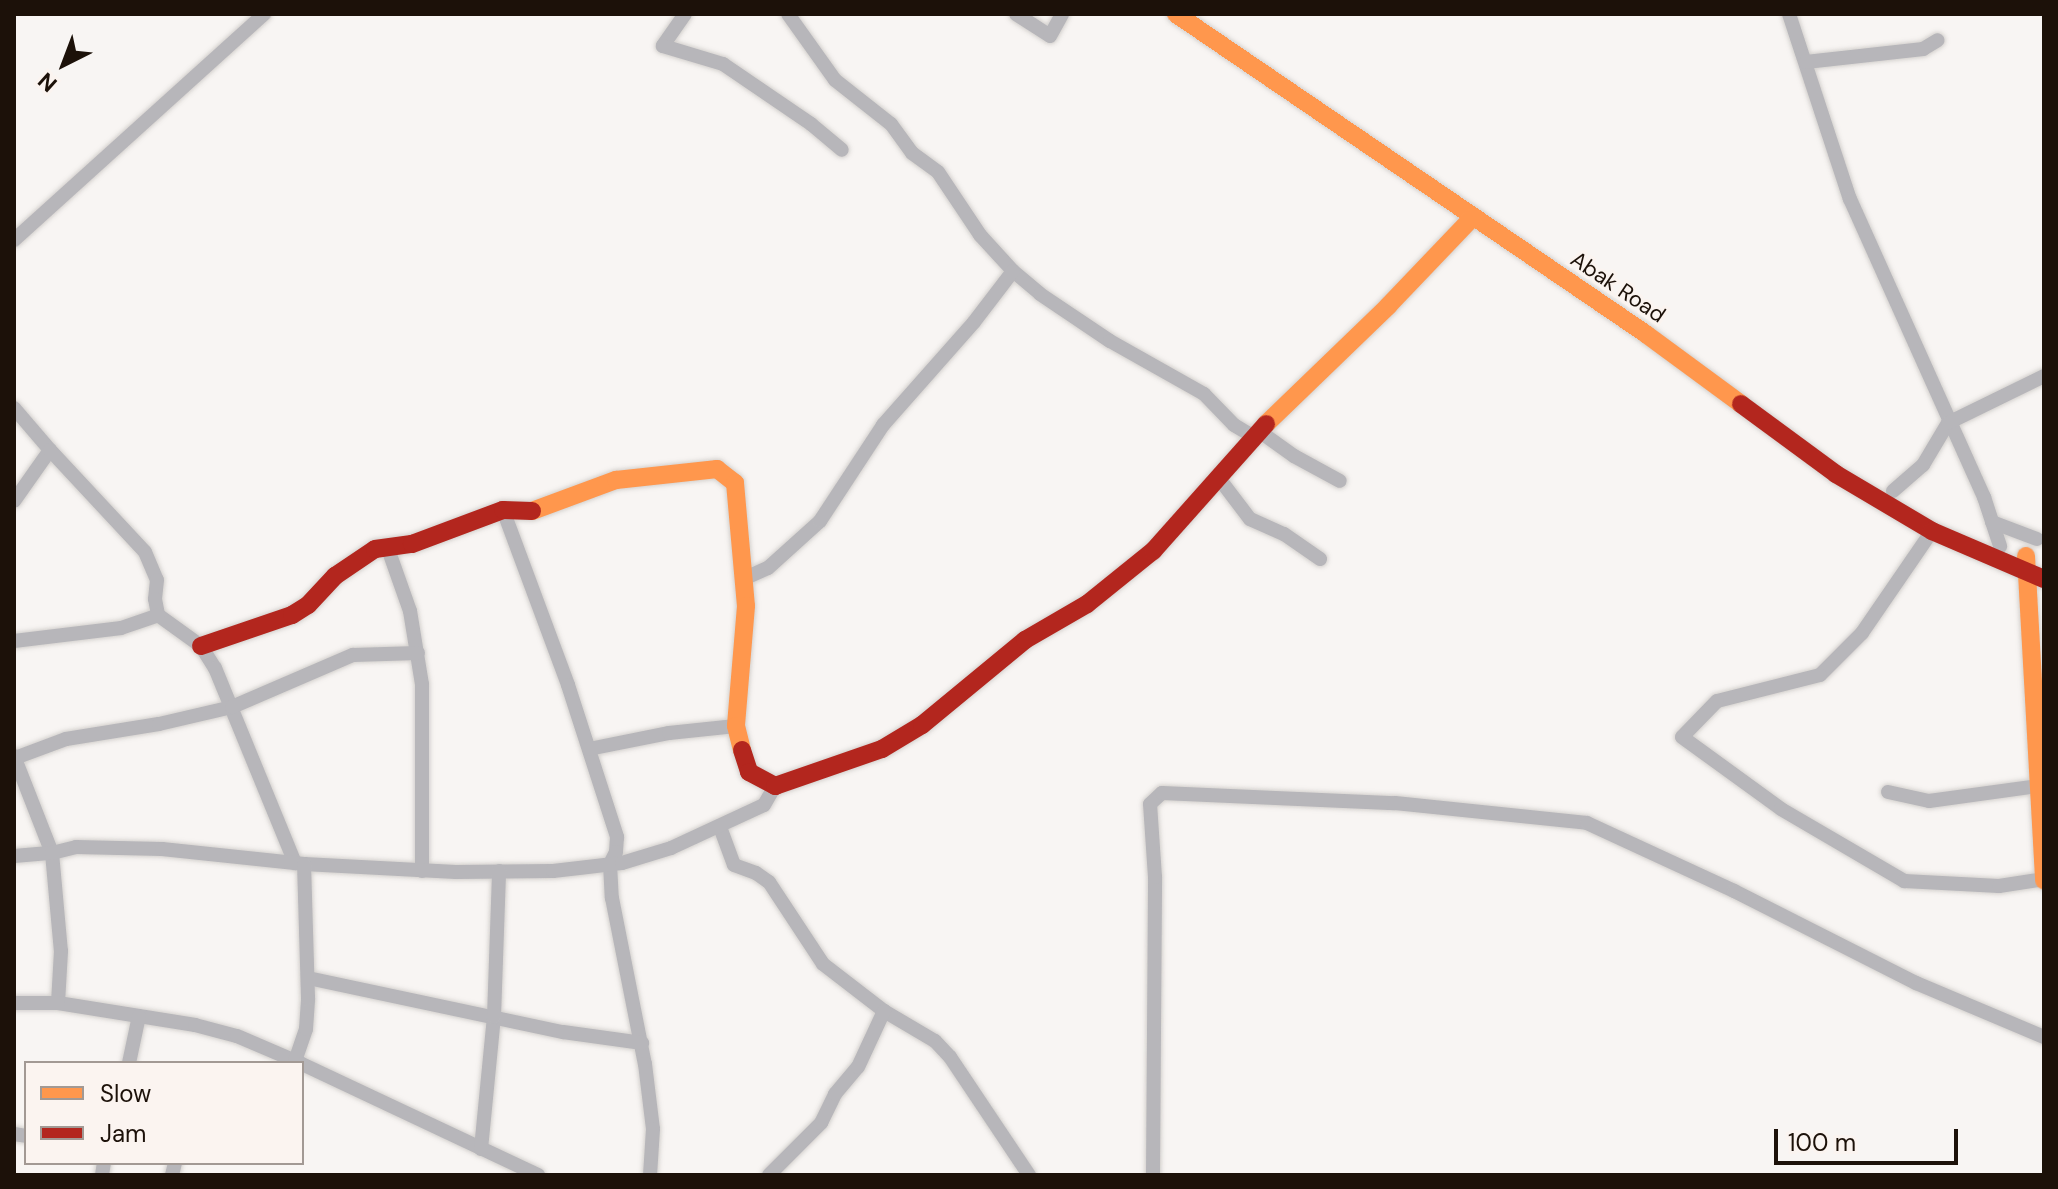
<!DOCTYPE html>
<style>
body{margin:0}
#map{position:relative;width:2058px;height:1189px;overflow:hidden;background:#f8f5f3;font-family:"DM Sans",sans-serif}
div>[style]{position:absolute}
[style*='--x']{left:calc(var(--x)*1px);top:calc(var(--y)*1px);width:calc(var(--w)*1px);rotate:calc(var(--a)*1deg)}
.roads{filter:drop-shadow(0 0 2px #d4d1ce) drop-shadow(0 0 2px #d4d1ce)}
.street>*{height:14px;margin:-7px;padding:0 7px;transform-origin:7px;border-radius:7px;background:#b7b6ba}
.slow>*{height:18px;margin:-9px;padding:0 9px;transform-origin:9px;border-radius:9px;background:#ff974d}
.jam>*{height:18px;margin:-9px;padding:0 9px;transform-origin:9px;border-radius:9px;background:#b3261e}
span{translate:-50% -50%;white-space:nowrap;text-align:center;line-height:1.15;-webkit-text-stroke:6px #fbf4f0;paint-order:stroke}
.street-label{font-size:22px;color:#1c1109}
.frame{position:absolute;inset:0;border:16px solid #1c1109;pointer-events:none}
.legend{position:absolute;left:24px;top:1061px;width:280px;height:104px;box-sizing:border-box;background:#fbf4f0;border:2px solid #a29994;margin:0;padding:10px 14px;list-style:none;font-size:24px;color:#1c1109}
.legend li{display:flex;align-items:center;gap:16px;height:40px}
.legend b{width:40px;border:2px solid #a29994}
.north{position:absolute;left:24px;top:24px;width:80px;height:80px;-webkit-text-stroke:6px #fbf4f0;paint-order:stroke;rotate:222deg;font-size:22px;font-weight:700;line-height:32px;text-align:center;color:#1c1109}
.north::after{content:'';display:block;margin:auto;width:28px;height:36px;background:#1c1109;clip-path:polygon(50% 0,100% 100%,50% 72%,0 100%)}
.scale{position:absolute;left:1774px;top:1129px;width:184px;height:36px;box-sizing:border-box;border:4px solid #1c1109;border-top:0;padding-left:10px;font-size:24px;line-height:28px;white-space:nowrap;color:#1c1109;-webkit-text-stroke:6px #fbf4f0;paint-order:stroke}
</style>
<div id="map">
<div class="roads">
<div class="street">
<i style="--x:685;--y:14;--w:39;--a:125"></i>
<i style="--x:663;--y:46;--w:63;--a:16.7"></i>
<i style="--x:723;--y:64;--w:107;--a:34.3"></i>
<i style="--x:811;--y:124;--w:40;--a:40"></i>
<i style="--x:788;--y:14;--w:81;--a:54.5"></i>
<i style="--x:835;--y:80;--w:71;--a:38.2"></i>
<i style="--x:891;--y:124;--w:36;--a:54"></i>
<i style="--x:912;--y:153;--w:32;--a:36"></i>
<i style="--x:938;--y:172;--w:76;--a:56.3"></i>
<i style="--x:980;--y:235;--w:49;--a:47.5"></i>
<i style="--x:1013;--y:271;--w:35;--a:40"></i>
<i style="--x:1040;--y:294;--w:84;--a:33.9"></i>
<i style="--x:1110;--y:341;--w:108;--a:29.4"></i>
<i style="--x:1204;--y:394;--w:43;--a:45.9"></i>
<i style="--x:1234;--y:425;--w:23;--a:31"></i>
<i style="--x:1016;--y:14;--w:40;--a:32.9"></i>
<i style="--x:1050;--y:36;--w:25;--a:-61"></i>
<i style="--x:1789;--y:14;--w:195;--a:71.8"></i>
<i style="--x:1850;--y:199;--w:327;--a:65.8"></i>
<i style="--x:1984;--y:497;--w:52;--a:71.9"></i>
<i style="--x:1806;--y:62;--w:118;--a:-6.3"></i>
<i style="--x:1923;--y:49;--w:17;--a:-31"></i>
<i style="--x:14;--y:240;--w:337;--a:-42.1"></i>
<i style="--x:14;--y:408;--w:55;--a:49.4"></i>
<i style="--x:50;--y:450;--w:62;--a:125.2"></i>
<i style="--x:1259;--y:431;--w:43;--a:35.5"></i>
<i style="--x:1294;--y:456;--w:52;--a:28.5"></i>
<i style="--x:50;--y:450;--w:139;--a:47"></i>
<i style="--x:145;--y:552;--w:30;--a:67"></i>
<i style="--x:157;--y:580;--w:19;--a:96"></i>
<i style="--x:155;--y:599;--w:16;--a:79"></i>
<i style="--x:158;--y:615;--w:53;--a:35.8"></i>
<i style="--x:201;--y:646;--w:26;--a:58"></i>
<i style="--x:215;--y:668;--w:211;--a:67.7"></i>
<i style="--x:1218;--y:477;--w:53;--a:52.7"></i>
<i style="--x:1250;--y:519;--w:37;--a:24"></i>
<i style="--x:1284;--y:534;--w:44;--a:34.8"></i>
<i style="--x:1893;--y:491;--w:40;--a:-41"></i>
<i style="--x:1923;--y:465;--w:49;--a:-59.2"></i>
<i style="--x:1948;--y:423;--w:107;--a:-26.1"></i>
<i style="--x:503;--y:510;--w:187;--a:69.6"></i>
<i style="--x:568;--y:685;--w:160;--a:72.1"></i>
<i style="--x:617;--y:837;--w:15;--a:94"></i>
<i style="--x:616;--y:852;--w:13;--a:117"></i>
<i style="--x:610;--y:864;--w:34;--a:87"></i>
<i style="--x:612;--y:898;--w:169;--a:78.8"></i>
<i style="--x:645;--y:1064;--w:65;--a:83"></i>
<i style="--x:653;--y:1129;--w:46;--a:93.7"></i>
<i style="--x:1992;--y:522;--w:48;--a:20.7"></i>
<i style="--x:1932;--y:531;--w:124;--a:124.5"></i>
<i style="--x:1862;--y:633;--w:59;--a:135"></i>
<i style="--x:1820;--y:675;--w:106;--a:165.8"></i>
<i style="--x:1717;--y:701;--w:50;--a:134.2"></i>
<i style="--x:1682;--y:737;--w:122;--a:36"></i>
<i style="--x:1781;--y:809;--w:143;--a:30.3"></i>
<i style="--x:1904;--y:881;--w:95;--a:3"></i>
<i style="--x:1999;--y:886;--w:46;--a:-8.8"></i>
<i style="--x:387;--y:546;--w:69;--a:70.5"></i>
<i style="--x:410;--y:611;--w:74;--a:80.7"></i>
<i style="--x:422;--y:684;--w:187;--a:90"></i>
<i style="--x:743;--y:579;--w:27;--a:-24"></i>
<i style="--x:768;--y:568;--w:70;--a:-42.1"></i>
<i style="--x:820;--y:521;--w:115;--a:-56.7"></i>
<i style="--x:883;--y:425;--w:137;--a:-48.5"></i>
<i style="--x:974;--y:322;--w:64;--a:-52.6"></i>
<i style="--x:14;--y:641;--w:108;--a:-6.9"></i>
<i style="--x:121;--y:628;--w:39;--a:-19"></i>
<i style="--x:589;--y:749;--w:82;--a:-11.3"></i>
<i style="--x:669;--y:733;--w:67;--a:-6"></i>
<i style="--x:14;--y:756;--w:104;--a:68.6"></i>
<i style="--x:52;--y:853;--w:98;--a:84.8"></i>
<i style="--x:61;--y:951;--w:52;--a:93.3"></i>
<i style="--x:58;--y:1003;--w:139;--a:9.1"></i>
<i style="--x:195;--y:1025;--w:43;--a:14.7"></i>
<i style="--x:237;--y:1036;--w:69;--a:23.2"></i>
<i style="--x:15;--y:758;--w:54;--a:-20.4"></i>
<i style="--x:66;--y:739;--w:94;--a:-9.2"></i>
<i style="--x:159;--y:724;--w:75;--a:-13.1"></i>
<i style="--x:232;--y:707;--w:132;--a:-23.3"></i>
<i style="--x:353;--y:655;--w:65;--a:-1.8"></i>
<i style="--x:1888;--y:792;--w:42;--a:12.4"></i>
<i style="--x:1929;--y:801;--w:111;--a:-7.8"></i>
<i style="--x:720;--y:827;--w:40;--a:69.8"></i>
<i style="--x:734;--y:865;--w:23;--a:20"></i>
<i style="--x:756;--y:873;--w:16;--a:35"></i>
<i style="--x:769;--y:882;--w:98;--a:56.6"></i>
<i style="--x:823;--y:964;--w:77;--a:37.6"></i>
<i style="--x:884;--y:1011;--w:59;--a:30.5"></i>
<i style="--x:935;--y:1041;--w:22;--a:47"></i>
<i style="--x:950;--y:1057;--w:142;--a:56.2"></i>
<i style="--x:14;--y:856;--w:38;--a:-5"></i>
<i style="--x:52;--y:853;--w:25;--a:-14"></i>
<i style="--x:76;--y:847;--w:86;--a:1.3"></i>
<i style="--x:162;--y:849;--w:143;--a:6"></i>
<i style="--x:304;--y:864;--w:152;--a:3"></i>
<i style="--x:456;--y:872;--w:97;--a:-0.6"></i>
<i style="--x:553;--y:871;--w:69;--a:-6.6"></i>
<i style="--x:622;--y:863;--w:51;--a:-17"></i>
<i style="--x:671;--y:848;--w:102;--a:-24.8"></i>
<i style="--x:764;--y:805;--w:22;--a:-60"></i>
<i style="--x:308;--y:978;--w:261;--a:12"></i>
<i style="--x:563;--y:1032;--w:80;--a:7.9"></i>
<i style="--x:14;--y:1003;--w:44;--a:0"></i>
<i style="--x:295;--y:1061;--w:34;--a:-71"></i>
<i style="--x:306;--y:1029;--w:31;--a:-86"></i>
<i style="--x:308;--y:998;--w:134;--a:-91.7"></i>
<i style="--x:129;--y:1063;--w:48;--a:-78"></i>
<i style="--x:302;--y:1064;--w:261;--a:25.2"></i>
<i style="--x:14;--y:1134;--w:12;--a:9"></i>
<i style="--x:481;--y:1149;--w:133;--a:-84.4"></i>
<i style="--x:494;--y:1017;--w:146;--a:-88"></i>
<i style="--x:102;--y:1175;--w:12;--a:-81"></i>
<i style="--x:172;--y:1175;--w:12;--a:-76"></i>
<i style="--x:769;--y:1175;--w:74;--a:-45"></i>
<i style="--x:821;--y:1123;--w:32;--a:-64"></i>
<i style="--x:835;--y:1094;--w:35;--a:-50"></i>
<i style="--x:858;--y:1067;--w:62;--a:-65.1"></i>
<i style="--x:1153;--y:1175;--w:298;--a:-89.6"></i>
<i style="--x:1155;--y:877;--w:73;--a:-93.9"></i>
<i style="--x:1150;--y:804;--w:16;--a:-43"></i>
<i style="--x:1162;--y:793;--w:233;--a:2.5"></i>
<i style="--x:1395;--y:803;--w:193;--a:5.9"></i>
<i style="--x:1587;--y:823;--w:162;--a:24.8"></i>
<i style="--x:1734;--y:891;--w:204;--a:26.8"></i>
<i style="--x:1916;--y:983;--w:139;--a:22.9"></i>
</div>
<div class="slow">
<i style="--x:1176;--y:14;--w:569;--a:34.25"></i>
<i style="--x:1646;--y:334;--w:118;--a:36.4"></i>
<i style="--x:1266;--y:424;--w:170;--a:-44"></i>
<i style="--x:1388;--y:306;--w:123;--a:-46.3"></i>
<i style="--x:532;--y:511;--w:90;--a:-20.3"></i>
<i style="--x:616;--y:480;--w:102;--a:-6.2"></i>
<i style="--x:717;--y:469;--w:23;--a:38"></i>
<i style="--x:735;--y:483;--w:123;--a:84.9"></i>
<i style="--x:746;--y:606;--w:120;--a:94.8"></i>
<i style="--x:736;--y:726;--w:25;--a:76"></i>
<i style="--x:2026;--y:556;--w:325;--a:86.8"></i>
</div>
<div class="jam">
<i style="--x:1741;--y:404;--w:118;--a:36.4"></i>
<i style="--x:1836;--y:474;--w:112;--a:30.7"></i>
<i style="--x:1932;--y:531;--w:122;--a:23.2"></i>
<i style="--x:201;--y:646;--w:96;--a:-18.8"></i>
<i style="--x:292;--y:615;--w:19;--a:-32"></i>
<i style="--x:308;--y:605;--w:40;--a:-47"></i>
<i style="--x:335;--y:576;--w:48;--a:-34"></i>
<i style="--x:375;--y:549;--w:37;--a:-8"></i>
<i style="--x:412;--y:544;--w:97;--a:-20.5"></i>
<i style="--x:503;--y:510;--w:29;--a:2"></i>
<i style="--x:742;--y:750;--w:23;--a:72"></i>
<i style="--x:749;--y:772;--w:30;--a:28"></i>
<i style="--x:775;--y:786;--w:113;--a:-19.1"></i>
<i style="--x:882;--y:749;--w:47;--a:-31"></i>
<i style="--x:922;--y:725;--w:134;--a:-39.5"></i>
<i style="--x:1025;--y:640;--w:72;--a:-30.1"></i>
<i style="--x:1087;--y:604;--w:85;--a:-38.8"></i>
<i style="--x:1153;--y:551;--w:170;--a:-48.3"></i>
</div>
</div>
<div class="street-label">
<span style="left:1618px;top:287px;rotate:34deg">Abak Road</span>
</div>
<div class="frame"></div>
<ul class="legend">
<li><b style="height:10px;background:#ff974d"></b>Slow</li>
<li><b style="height:10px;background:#b3261e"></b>Jam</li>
</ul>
<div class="north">N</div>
<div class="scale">100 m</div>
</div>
